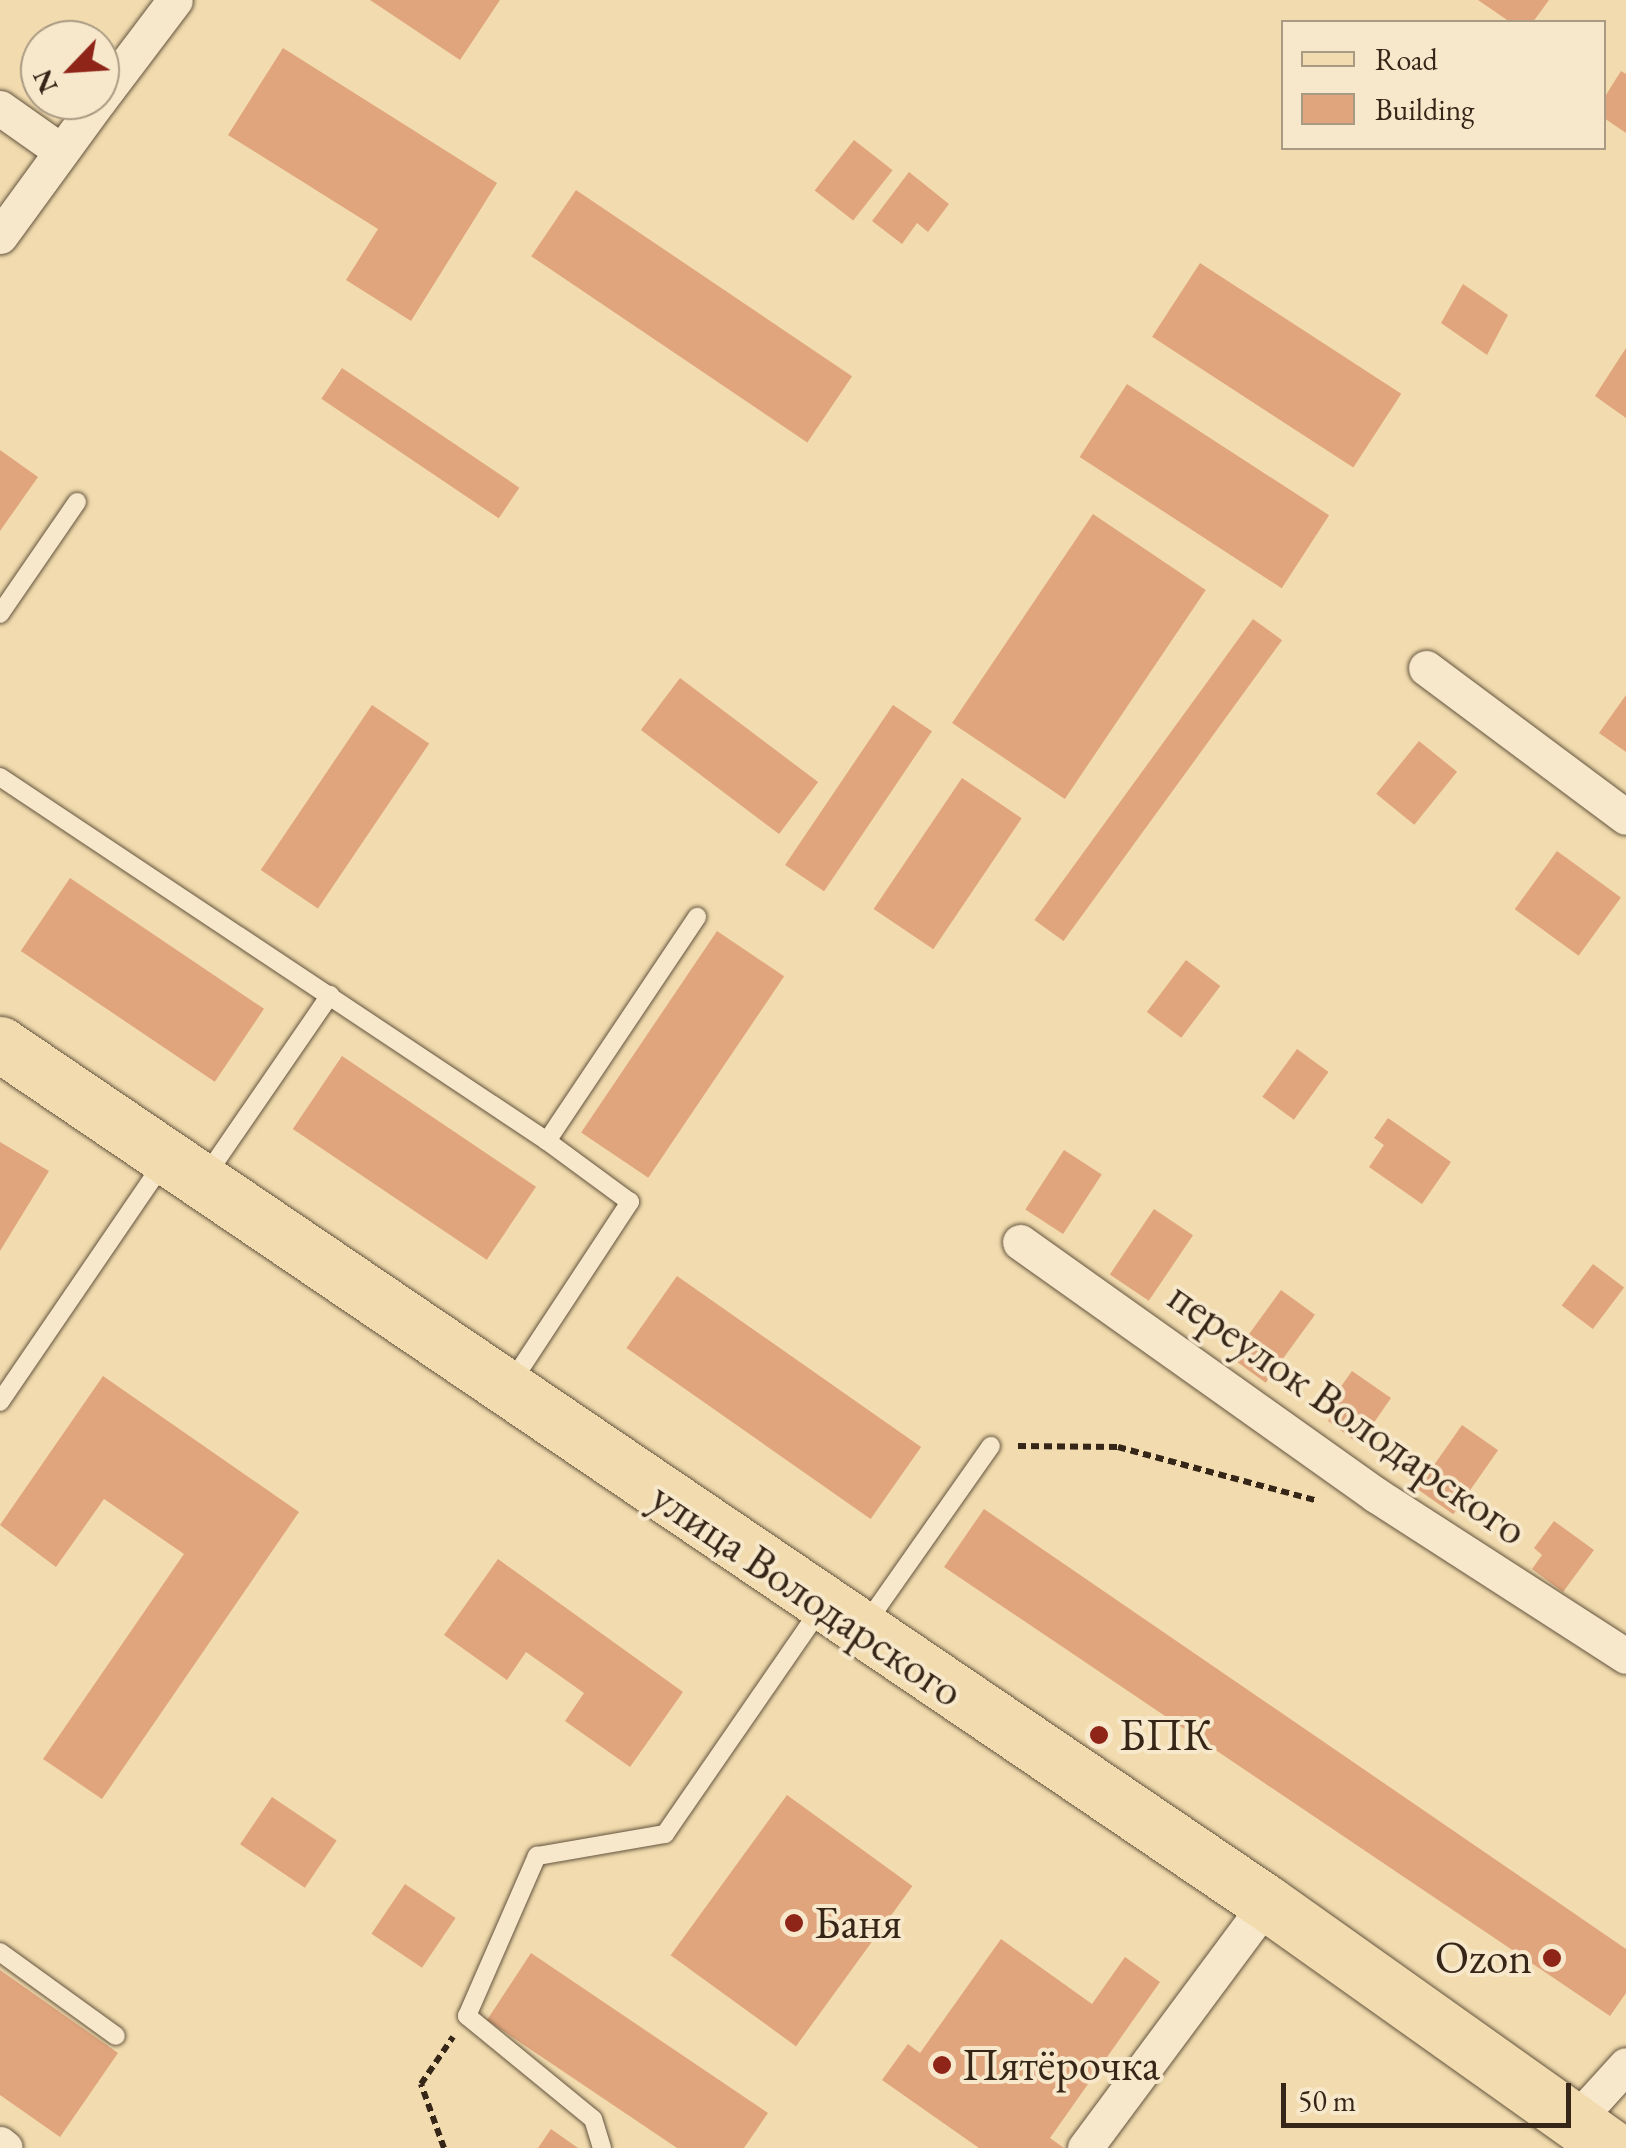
<!DOCTYPE html>
<meta charset="utf-8">
<style>
body{margin:0}
#map{position:relative;width:1626px;height:2148px;overflow:hidden;background:#f2dcaf;font-family:"EB Garamond",serif}
div>[style]{position:absolute}
[style*='--x']{left:calc(var(--x)*1px);top:calc(var(--y)*1px);width:calc(var(--w)*1px);rotate:calc(var(--a)*1deg)}
.building>*{inset:0;background:#e0a57d;transform-origin:0 0}
.path>*{height:6px;margin-top:-3px;transform-origin:0;background:repeating-linear-gradient(90deg,#352618 0 8px,transparent 0 13px)}
.roads{filter:drop-shadow(0 0 2px #64543e) drop-shadow(0 0 2px #64543e)}
.service>*{height:18px;margin:-9px;padding:0 9px;transform-origin:9px;border-radius:9px;background:#f7e8cb}
.minor>*{height:35px;margin:-17.5px;padding:0 17.5px;transform-origin:17.5px;border-radius:17.5px;background:#f7e8cb}
.primary>*{height:55px;margin:-27.5px;padding:0 27.5px;transform-origin:27.5px;border-radius:27.5px;background:#f2dcaf}
.dots>*{width:28px;height:28px;translate:-50% -50%;box-sizing:border-box;border:5px solid #f7e8cb;border-radius:50%}
span{translate:-50% -50%;white-space:nowrap;text-align:center;line-height:1.15;-webkit-text-stroke:8px #f7e8cb;paint-order:stroke}
.street-label{font-size:45px;color:#352618}
.poi-label{font-size:45px;color:#352618}
.left{translate:0 -50%;text-align:left}
.right{translate:-100% -50%;text-align:right}
.legend{position:absolute;left:1281px;top:20px;width:325px;height:130px;box-sizing:border-box;background:#f7e8cb;border:2px solid #a99a83;margin:0;padding:12px 18px;list-style:none;font-size:30px;color:#352618}
.legend li{display:flex;align-items:center;gap:20px;height:50px}
.legend b{width:50px;border:2px solid #a99a83}
.north{position:absolute;left:20px;top:20px;width:100px;height:100px;box-sizing:border-box;background:#f7e8cb;border:2px solid #a99a83;border-radius:50%;rotate:245deg;font-size:28px;font-weight:700;line-height:40px;text-align:center;color:#352618}
.north::after{content:'';display:block;margin:auto;width:35px;height:45px;background:#8f2418;clip-path:polygon(50% 0,100% 100%,50% 72%,0 100%)}
.scale{position:absolute;left:1281px;top:2083px;width:290px;height:45px;box-sizing:border-box;border:5px solid #352618;border-top:0;padding-left:12px;font-size:30px;line-height:35px;white-space:nowrap;color:#352618;-webkit-text-stroke:8px #f7e8cb;paint-order:stroke}
</style>
<div id="map">
<div class="building">
<i style="clip-path:polygon(370px 0,500px 0,460px 60px)"></i>
<i style="clip-path:polygon(1478px 0,1549px 0,1533px 22px,1510px 22px)"></i>
<i style="clip-path:polygon(283px 48px,497px 183px,411px 321px,346px 280px,378px 229px,228px 135px)"></i>
<i style="clip-path:polygon(1621px 71px,1626px 74px,1626px 133px,1604px 118px,1604px 98px)"></i>
<i style="left:854px;top:140px;width:49px;height:64px;rotate:38deg"></i>
<i style="clip-path:polygon(909px 172px,949px 204px,928px 232px,917px 223px,902px 244px,872px 221px)"></i>
<i style="left:576px;top:190px;width:333px;height:80px;rotate:34deg"></i>
<i style="left:1200px;top:263px;width:240px;height:88px;rotate:33deg"></i>
<i style="clip-path:polygon(1463px 284px,1508px 315px,1487px 355px,1441px 323px)"></i>
<i style="clip-path:polygon(1626px 348px,1626px 418px,1595px 396px)"></i>
<i style="left:342px;top:368px;width:214px;height:37px;rotate:34deg"></i>
<i style="left:1127px;top:384px;width:241px;height:87px;rotate:33deg"></i>
<i style="clip-path:polygon(0 450px,38px 477px,0 531px)"></i>
<i style="left:1093px;top:514px;width:136px;height:252px;rotate:34deg"></i>
<i style="left:1253px;top:619px;width:36px;height:372px;rotate:36deg"></i>
<i style="left:680px;top:678px;width:173px;height:65px;rotate:37deg"></i>
<i style="clip-path:polygon(1626px 695px,1626px 752px,1599px 733px)"></i>
<i style="left:372px;top:705px;width:69px;height:199px;rotate:34deg"></i>
<i style="left:893px;top:705px;width:47px;height:193px;rotate:34deg"></i>
<i style="left:1419px;top:741px;width:49px;height:68px;rotate:39deg"></i>
<i style="left:962px;top:778px;width:72px;height:158px;rotate:34deg"></i>
<i style="left:1557px;top:851px;width:79px;height:72px;rotate:36deg"></i>
<i style="left:70px;top:878px;width:234px;height:88px;rotate:34deg"></i>
<i style="left:717px;top:931px;width:81px;height:243px;rotate:34deg"></i>
<i style="left:1186px;top:960px;width:43px;height:65px;rotate:37deg"></i>
<i style="left:1297px;top:1049px;width:39px;height:59px;rotate:36deg"></i>
<i style="left:342px;top:1056px;width:234px;height:88px;rotate:34deg"></i>
<i style="clip-path:polygon(1388px 1118px,1451px 1162px,1422px 1204px,1369px 1167px,1384px 1145px,1374px 1138px)"></i>
<i style="clip-path:polygon(0 1142px,49px 1171px,0 1251px)"></i>
<i style="left:1064px;top:1150px;width:45px;height:71px;rotate:33deg"></i>
<i style="left:1154px;top:1209px;width:47px;height:79px;rotate:34deg"></i>
<i style="left:1593px;top:1264px;width:39px;height:52px;rotate:37deg"></i>
<i style="left:677px;top:1276px;width:298px;height:88px;rotate:35deg"></i>
<i style="left:1281px;top:1290px;width:42px;height:84px;rotate:36deg"></i>
<i style="clip-path:polygon(1352px 1371px,1391px 1398px,1359px 1444px,1328px 1421px,1335px 1411px,1327px 1406px)"></i>
<i style="clip-path:polygon(103px 1376px,299px 1512px,102px 1799px,43px 1759px,184px 1554px,104px 1499px,56px 1567px,0 1525px)"></i>
<i style="left:1462px;top:1425px;width:44px;height:78px;rotate:35deg"></i>
<i style="clip-path:polygon(984px 1509px,1626px 1949px,1626px 1993px,1610px 2016px,944px 1567px)"></i>
<i style="clip-path:polygon(1554px 1521px,1594px 1550px,1563px 1592px,1532px 1569px,1542px 1555px,1534px 1548px)"></i>
<i style="clip-path:polygon(498px 1559px,683px 1692px,630px 1767px,565px 1721px,584px 1693px,526px 1652px,507px 1680px,444px 1635px)"></i>
<i style="left:787px;top:1795px;width:155px;height:198px;rotate:36deg"></i>
<i style="left:272px;top:1797px;width:78px;height:57px;rotate:34deg"></i>
<i style="left:405px;top:1884px;width:61px;height:60px;rotate:34deg"></i>
<i style="clip-path:polygon(1001px 1939px,1092px 2004px,1125px 1957px,1160px 1982px,1050px 2138px,1064px 2148px,979px 2148px,882px 2080px,908px 2044px,920px 2053px)"></i>
<i style="clip-path:polygon(531px 1953px,768px 2113px,744px 2148px,677px 2148px,487px 2020px)"></i>
<i style="clip-path:polygon(0 1970px,118px 2053px,60px 2137px,0 2095px)"></i>
<i style="clip-path:polygon(551px 2129px,578px 2148px,538px 2148px)"></i>
</div>
<div class="path">
<i style="--x:1018;--y:1446;--w:100;--a:0.6"></i>
<i style="--x:1118;--y:1447;--w:207;--a:15.1"></i>
<i style="--x:444;--y:2148;--w:68;--a:-109.8"></i>
<i style="--x:421;--y:2084;--w:57;--a:-55.8"></i>
</div>
<div class="roads">
<div class="service">
<i style="--x:0;--y:614;--w:136;--a:-55.5"></i>
<i style="--x:0;--y:777;--w:657;--a:33.64"></i>
<i style="--x:205;--y:1177;--w:221;--a:-55.5"></i>
<i style="--x:511;--y:1383;--w:217;--a:-56.7"></i>
<i style="--x:630;--y:1202;--w:103;--a:-143.7"></i>
<i style="--x:547;--y:1141;--w:270;--a:-56.2"></i>
<i style="--x:0;--y:1402;--w:289;--a:-55.7"></i>
<i style="--x:865;--y:1625;--w:219;--a:-54.9"></i>
<i style="--x:0;--y:1952;--w:143;--a:35.9"></i>
<i style="--x:602;--y:2148;--w:30;--a:-107"></i>
<i style="--x:593;--y:2119;--w:163;--a:-140.7"></i>
<i style="--x:467;--y:2016;--w:175;--a:-66.4"></i>
<i style="--x:537;--y:1856;--w:130;--a:-9.8"></i>
<i style="--x:665;--y:1834;--w:277;--a:-55.4"></i>
</div>
<div class="minor">
<i style="--x:100;--y:99;--w:124;--a:-52.9"></i>
<i style="--x:0;--y:108;--w:75;--a:35.2"></i>
<i style="--x:0;--y:236;--w:168;--a:-53.9"></i>
<i style="--x:1426;--y:668;--w:249;--a:36.7"></i>
<i style="--x:1020;--y:1242;--w:437;--a:35.4"></i>
<i style="--x:1376;--y:1495;--w:297;--a:32.8"></i>
<i style="--x:1576;--y:2120;--w:74;--a:-47.7"></i>
<i style="--x:0;--y:2144;--w:6;--a:39"></i>
<i style="--x:1085;--y:2148;--w:305;--a:-53.4"></i>
</div>
<div class="primary">
<i style="--x:0;--y:1044;--w:1531;--a:34.14"></i>
<i style="--x:1267;--y:1903;--w:423;--a:35.4"></i>
</div>
</div>
<div class="dots">
<i style="left:1099px;top:1735px;background:#8f2418"></i>
<i style="left:794px;top:1923px;background:#8f2418"></i>
<i style="left:1552px;top:1958px;background:#8f2418"></i>
<i style="left:942px;top:2065px;background:#8f2418"></i>
</div>
<div class="street-label">
<span style="left:1348px;top:1413px;rotate:35deg">переулок Володарского</span>
<span style="left:807px;top:1594px;rotate:34deg">улица Володарского</span>
</div>
<div class="poi-label">
<span class="left" style="left:1119px;top:1735px">БПК</span>
<span class="left" style="left:814px;top:1923px">Баня</span>
<span class="right" style="left:1532px;top:1958px">Ozon</span>
<span class="left" style="left:962px;top:2065px">Пятёрочка</span>
</div>
<ul class="legend">
<li><b style="height:12px;background:#f2dcaf"></b>Road</li>
<li><b style="height:28px;background:#e0a57d"></b>Building</li>
</ul>
<div class="north">N</div>
<div class="scale">50 m</div>
</div>
